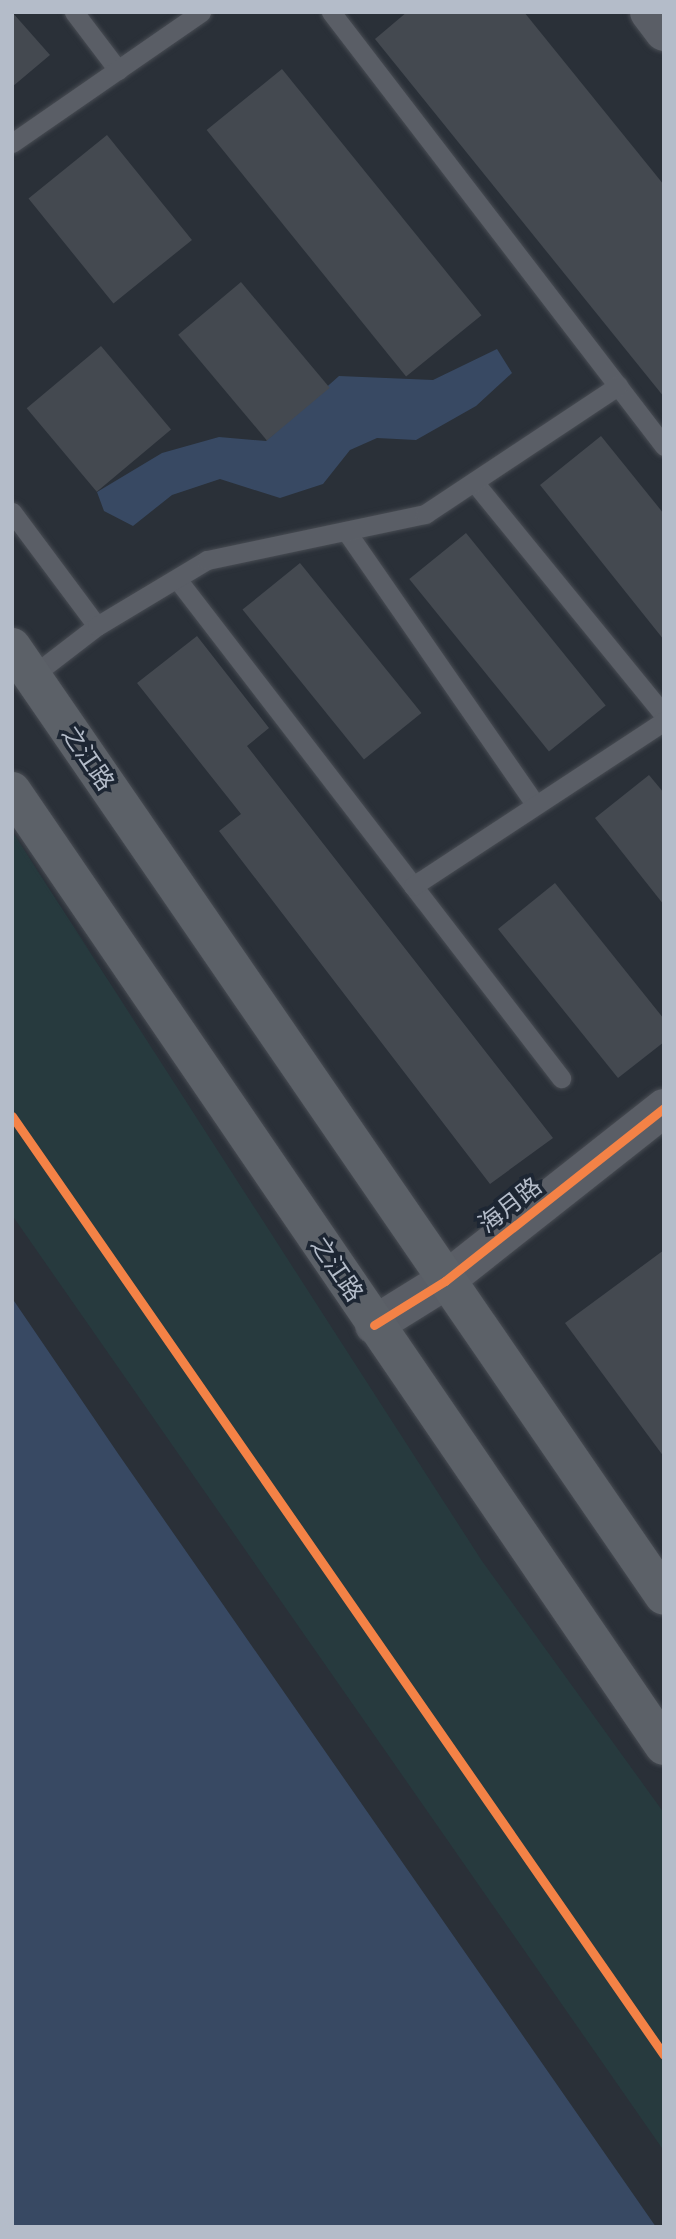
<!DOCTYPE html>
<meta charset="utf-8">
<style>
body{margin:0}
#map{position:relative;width:676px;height:2239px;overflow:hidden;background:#2a3038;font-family:"Asap Condensed","Noto Sans SC",sans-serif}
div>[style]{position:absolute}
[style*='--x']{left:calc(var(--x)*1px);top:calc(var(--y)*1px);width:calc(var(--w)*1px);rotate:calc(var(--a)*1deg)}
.green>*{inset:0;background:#273a3e}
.water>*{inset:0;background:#384963}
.building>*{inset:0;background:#444950;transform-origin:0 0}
.roads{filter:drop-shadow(0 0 2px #484c53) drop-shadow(0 0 2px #484c53)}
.service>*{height:19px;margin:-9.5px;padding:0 9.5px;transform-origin:9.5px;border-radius:9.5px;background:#5a5e66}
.tertiary>*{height:38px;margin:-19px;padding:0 19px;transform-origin:19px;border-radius:19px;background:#5a5e66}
.primary>*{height:38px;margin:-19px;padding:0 19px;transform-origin:19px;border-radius:19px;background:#5c6168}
.cycleway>*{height:9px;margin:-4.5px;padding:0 4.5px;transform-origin:4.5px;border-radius:4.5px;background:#f48246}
span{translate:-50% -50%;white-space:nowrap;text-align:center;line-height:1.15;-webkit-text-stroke:7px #1d2633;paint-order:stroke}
.street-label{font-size:24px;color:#b4bcc9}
.frame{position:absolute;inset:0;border:14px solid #b4bcc9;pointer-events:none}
</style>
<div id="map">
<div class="green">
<i style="clip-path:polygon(12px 831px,482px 1561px,664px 1813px,664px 2151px,12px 1215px)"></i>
</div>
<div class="water">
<i style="clip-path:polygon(497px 349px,512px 373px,476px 406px,416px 440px,377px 438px,350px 450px,323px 484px,280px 498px,220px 479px,172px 495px,133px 526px,104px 511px,97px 492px,162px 453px,219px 437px,266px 441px,339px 376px,433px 380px)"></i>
<i style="clip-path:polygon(12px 1298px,119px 1455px,656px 2227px,12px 2227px)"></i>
</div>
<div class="building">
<i style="clip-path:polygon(12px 12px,50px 55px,12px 87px)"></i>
<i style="clip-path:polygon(407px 12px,524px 12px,664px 185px,664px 397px,375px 39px)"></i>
<i style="left:282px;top:69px;width:317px;height:97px;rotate:51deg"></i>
<i style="left:107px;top:135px;width:135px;height:101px;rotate:51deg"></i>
<i style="left:241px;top:282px;width:138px;height:82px;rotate:50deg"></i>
<i style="left:101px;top:346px;width:109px;height:97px;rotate:50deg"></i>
<i style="clip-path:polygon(601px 436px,664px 514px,664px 640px,540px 485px)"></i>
<i style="left:466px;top:533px;width:222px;height:73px;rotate:51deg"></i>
<i style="left:300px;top:563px;width:193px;height:74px;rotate:51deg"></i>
<i style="clip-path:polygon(197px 636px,269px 728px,247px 746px,553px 1138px,490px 1184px,219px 831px,241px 814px,137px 683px)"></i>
<i style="clip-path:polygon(649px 775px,664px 793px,664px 905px,595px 818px)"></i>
<i style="clip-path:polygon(555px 883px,664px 1019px,664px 1042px,618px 1078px,498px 929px)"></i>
<i style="clip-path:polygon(664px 1250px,664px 1457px,565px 1323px)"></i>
</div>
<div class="roads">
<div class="service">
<i style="--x:74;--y:12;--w:73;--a:52.8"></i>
<i style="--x:331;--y:12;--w:547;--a:52.5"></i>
<i style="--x:12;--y:143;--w:230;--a:-34.7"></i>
<i style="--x:474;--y:482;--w:301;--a:50.8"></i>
<i style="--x:12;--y:512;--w:142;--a:53.3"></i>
<i style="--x:346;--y:531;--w:333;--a:55.3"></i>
<i style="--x:177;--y:579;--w:630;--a:52.42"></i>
<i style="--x:32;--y:676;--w:82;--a:-37.6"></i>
<i style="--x:97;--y:626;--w:128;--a:-31"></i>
<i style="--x:207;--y:560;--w:223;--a:-11.9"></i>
<i style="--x:425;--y:514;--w:232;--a:-33.6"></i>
<i style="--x:413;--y:886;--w:300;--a:-33.3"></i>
</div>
<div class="tertiary">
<i style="--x:649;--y:12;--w:25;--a:53"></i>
<i style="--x:374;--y:1325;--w:84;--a:-31.8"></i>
<i style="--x:445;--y:1281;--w:279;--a:-38.3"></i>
</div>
<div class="primary">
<i style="--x:12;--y:647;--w:1151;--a:55.51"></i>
<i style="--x:12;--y:791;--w:1156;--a:55.68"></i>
</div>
</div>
<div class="cycleway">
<i style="--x:12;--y:1116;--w:1143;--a:55.23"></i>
<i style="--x:374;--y:1325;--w:84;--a:-31.8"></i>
<i style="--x:445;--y:1281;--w:279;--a:-38.3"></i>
</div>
<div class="street-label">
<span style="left:88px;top:758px;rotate:56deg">之江路</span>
<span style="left:510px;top:1205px;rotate:-38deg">海月路</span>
<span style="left:337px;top:1269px;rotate:56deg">之江路</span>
</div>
<div class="frame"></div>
</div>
